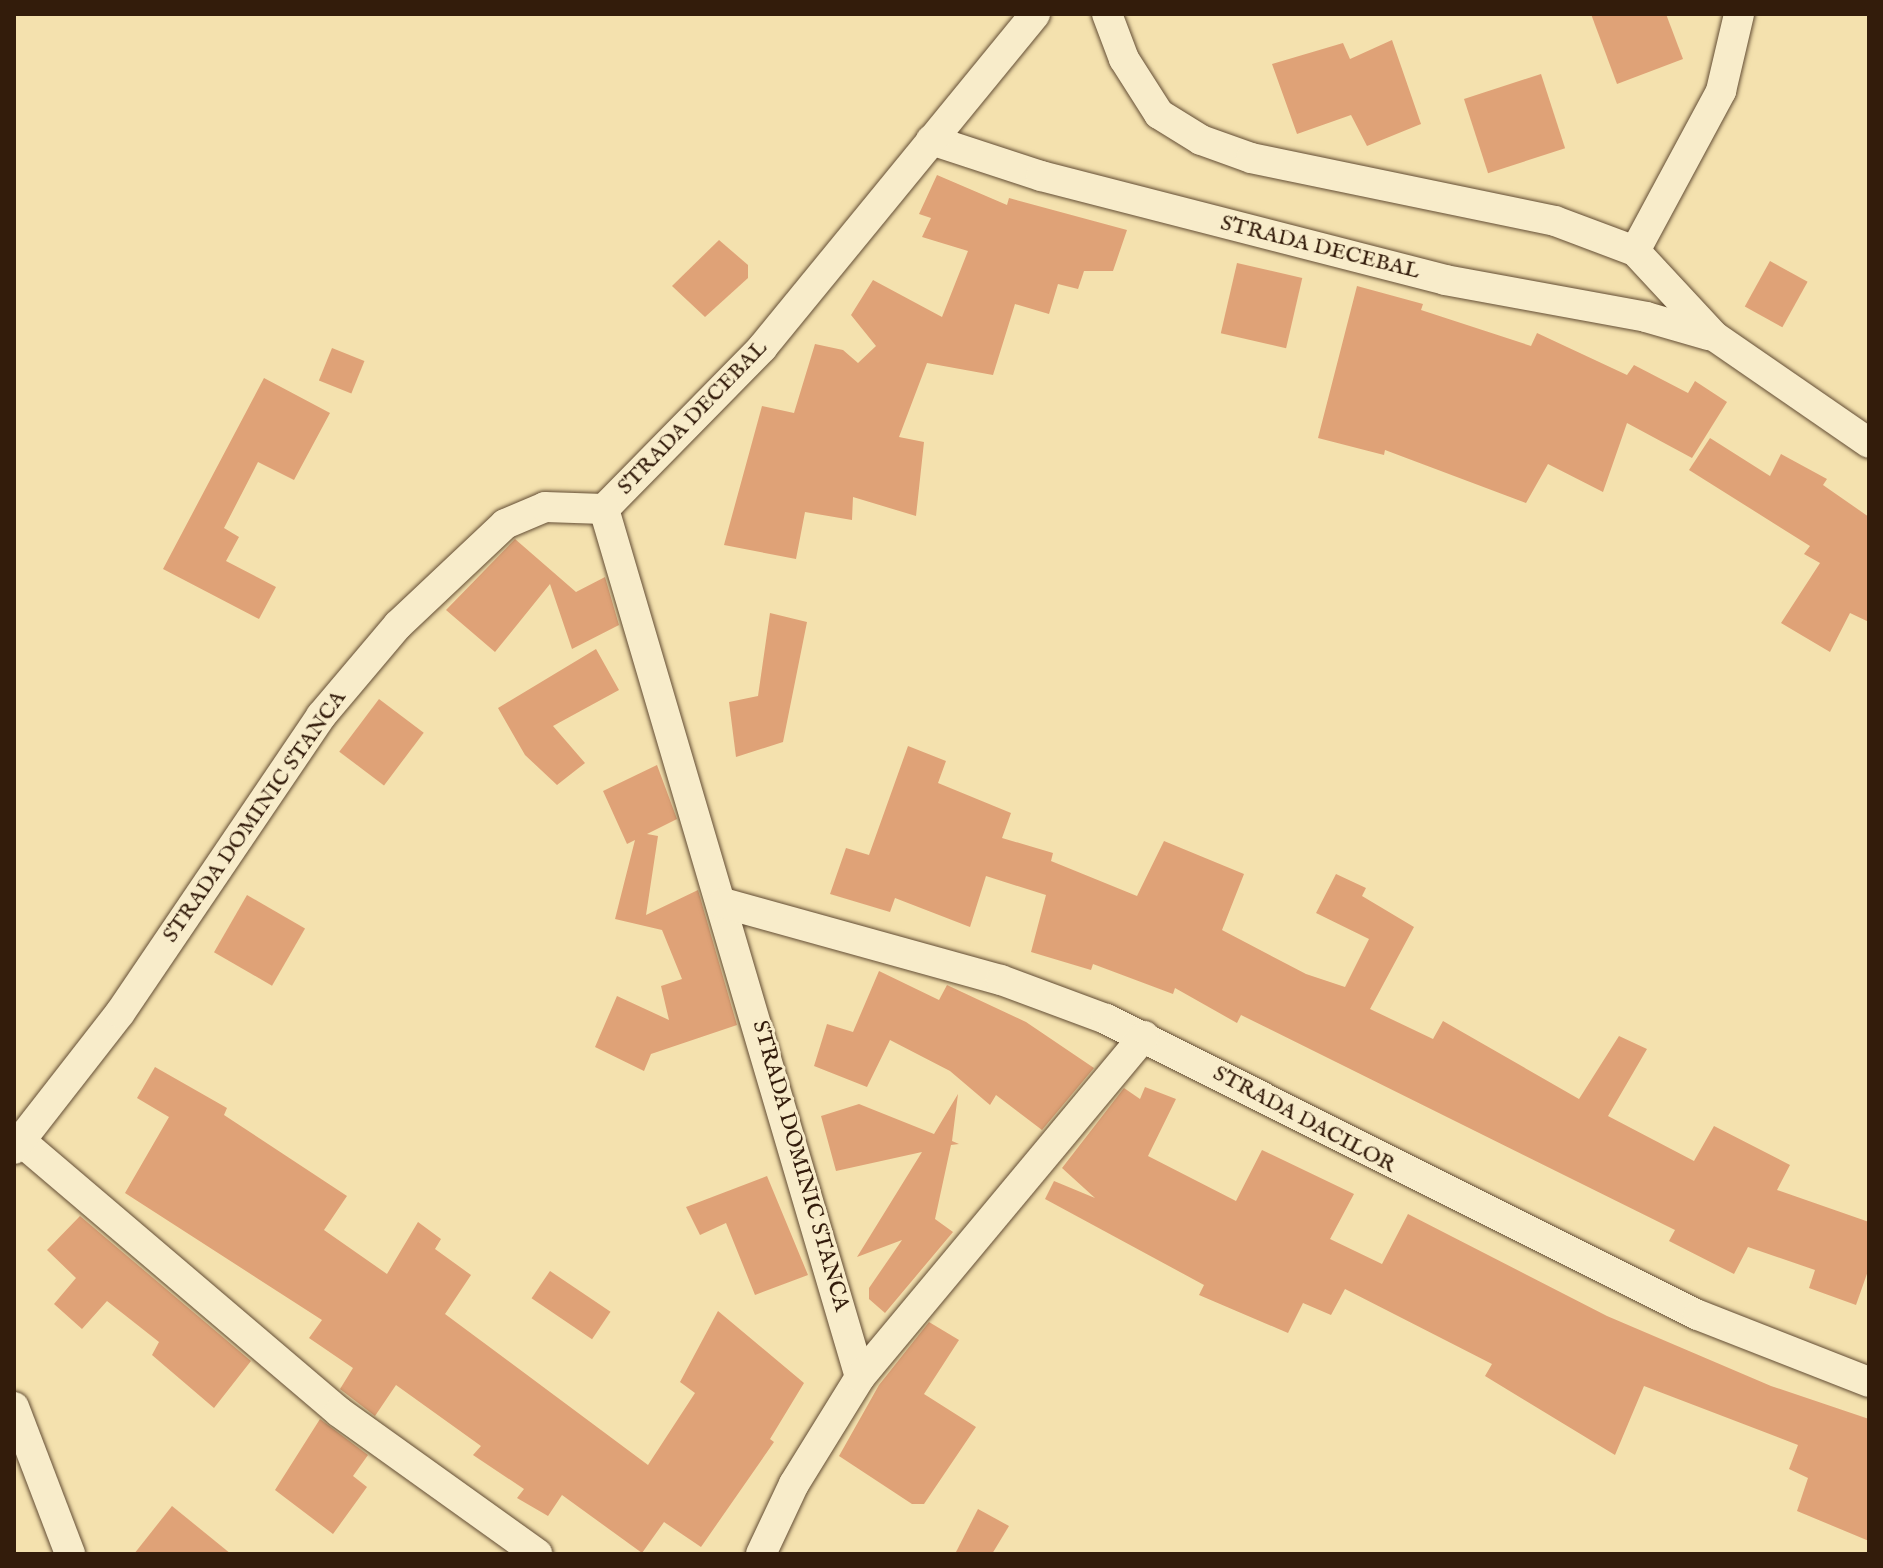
<!DOCTYPE html>
<style>
body{margin:0}
#map{position:relative;width:1883px;height:1568px;overflow:hidden;background:#f4e1ae;font-family:"IM FELL English",serif}
div>[style]{position:absolute}
[style*='--x']{left:calc(var(--x)*1px);top:calc(var(--y)*1px);width:calc(var(--w)*1px);rotate:calc(var(--a)*1deg)}
.building>*{inset:0;background:#dfa277;transform-origin:0 0}
.roads{filter:drop-shadow(0 0 2px #634d34) drop-shadow(0 0 2px #634d34)}
.minor>*{height:30px;margin:-15px;padding:0 15px;transform-origin:15px;border-radius:15px;background:#f8ecca}
span{translate:-50% -50%;white-space:nowrap;text-align:center;line-height:1.15;-webkit-text-stroke:6px #f8ecca;paint-order:stroke}
.street-label{font-size:22px;color:#331c0b}
.frame{position:absolute;inset:0;border:16px solid #331c0b;pointer-events:none}
</style>
<div id="map">
<div class="building">
<i style="clip-path:polygon(1591px 14px,1666px 14px,1683px 59px,1617px 84px)"></i>
<i style="clip-path:polygon(1392px 40px,1421px 124px,1367px 146px,1351px 115px,1297px 134px,1272px 64px,1343px 43px,1350px 59px)"></i>
<i style="left:1541px;top:74px;width:78px;height:81px;rotate:72deg"></i>
<i style="clip-path:polygon(937px 175px,1007px 205px,1009px 198px,1127px 230px,1113px 271px,1084px 271px,1078px 289px,1058px 284px,1049px 314px,1015px 304px,993px 375px,927px 363px,899px 437px,924px 442px,916px 516px,853px 497px,852px 520px,805px 512px,796px 559px,724px 545px,762px 406px,794px 413px,815px 344px,843px 350px,858px 363px,876px 346px,851px 315px,873px 280px,942px 317px,968px 251px,922px 237px,931px 218px,919px 214px)"></i>
<i style="clip-path:polygon(719px 240px,748px 265px,748px 278px,705px 317px,672px 286px)"></i>
<i style="left:1770px;top:261px;width:43px;height:52px;rotate:29deg"></i>
<i style="left:1237px;top:263px;width:67px;height:72px;rotate:13deg"></i>
<i style="clip-path:polygon(1357px 286px,1423px 304px,1421px 310px,1531px 346px,1537px 333px,1627px 375px,1634px 365px,1688px 393px,1695px 381px,1727px 402px,1692px 458px,1627px 423px,1603px 492px,1548px 464px,1526px 503px,1385px 450px,1384px 455px,1318px 438px)"></i>
<i style="left:332px;top:348px;width:35px;height:35px;rotate:22deg"></i>
<i style="clip-path:polygon(264px 378px,330px 413px,294px 480px,258px 462px,224px 528px,239px 537px,226px 561px,276px 587px,259px 619px,163px 569px)"></i>
<i style="clip-path:polygon(1710px 438px,1770px 476px,1781px 454px,1827px 479px,1823px 485px,1869px 517px,1869px 622px,1850px 613px,1830px 652px,1781px 623px,1820px 563px,1804px 554px,1810px 546px,1689px 470px)"></i>
<i style="clip-path:polygon(515px 539px,576px 592px,605px 577px,619px 625px,572px 649px,550px 584px,495px 652px,446px 610px)"></i>
<i style="clip-path:polygon(770px 613px,807px 622px,783px 742px,736px 757px,729px 702px,758px 696px)"></i>
<i style="clip-path:polygon(596px 649px,619px 690px,553px 726px,585px 763px,557px 785px,525px 755px,498px 708px)"></i>
<i style="left:379px;top:699px;width:56px;height:66px;rotate:37deg"></i>
<i style="clip-path:polygon(908px 746px,946px 761px,938px 783px,1011px 813px,1002px 838px,1053px 853px,1051px 861px,1137px 896px,1164px 841px,1244px 874px,1222px 930px,1306px 974px,1345px 987px,1369px 939px,1316px 913px,1336px 874px,1366px 888px,1362px 896px,1414px 927px,1370px 1009px,1433px 1039px,1443px 1021px,1579px 1099px,1619px 1036px,1647px 1049px,1608px 1116px,1694px 1161px,1714px 1126px,1790px 1165px,1777px 1190px,1869px 1222px,1869px 1268px,1856px 1305px,1809px 1288px,1815px 1270px,1748px 1247px,1734px 1274px,1669px 1241px,1675px 1230px,1241px 1015px,1237px 1023px,1175px 988px,1173px 994px,1093px 964px,1091px 970px,1031px 952px,1046px 895px,986px 876px,970px 927px,895px 898px,890px 912px,830px 894px,846px 848px,869px 855px)"></i>
<i style="clip-path:polygon(657px 765px,677px 819px,647px 834px,658px 836px,646px 915px,698px 890px,737px 1025px,651px 1054px,644px 1071px,595px 1047px,617px 996px,669px 1020px,661px 986px,682px 979px,662px 930px,615px 919px,635px 840px,627px 844px,603px 791px)"></i>
<i style="left:247px;top:895px;width:67px;height:66px;rotate:30deg"></i>
<i style="clip-path:polygon(879px 971px,939px 1000px,947px 985px,1026px 1022px,1094px 1068px,1042px 1130px,996px 1095px,990px 1105px,950px 1071px,890px 1040px,867px 1087px,814px 1066px,827px 1024px,853px 1032px)"></i>
<i style="clip-path:polygon(155px 1067px,227px 1108px,224px 1115px,347px 1196px,324px 1230px,387px 1274px,418px 1222px,441px 1239px,435px 1249px,471px 1275px,445px 1314px,648px 1465px,695px 1393px,680px 1382px,718px 1311px,804px 1383px,770px 1439px,774px 1442px,701px 1547px,664px 1522px,642px 1553px,562px 1495px,548px 1516px,517px 1498px,524px 1489px,473px 1455px,481px 1446px,396px 1385px,375px 1416px,340px 1389px,353px 1368px,309px 1338px,322px 1320px,125px 1193px,169px 1117px,137px 1098px)"></i>
<i style="clip-path:polygon(1145px 1087px,1176px 1099px,1148px 1156px,1236px 1201px,1262px 1150px,1354px 1194px,1330px 1239px,1382px 1264px,1408px 1214px,1607px 1316px,1771px 1386px,1869px 1419px,1869px 1541px,1797px 1511px,1808px 1478px,1789px 1469px,1798px 1445px,1644px 1386px,1615px 1455px,1485px 1376px,1492px 1364px,1345px 1289px,1331px 1315px,1303px 1303px,1288px 1333px,1199px 1295px,1204px 1285px,1045px 1199px,1054px 1181px,1095px 1198px,1062px 1168px,1124px 1088px,1140px 1099px)"></i>
<i style="clip-path:polygon(958px 1094px,952px 1141px,959px 1144px,951px 1145px,935px 1219px,953px 1232px,885px 1313px,869px 1299px,869px 1288px,902px 1240px,857px 1257px,922px 1152px,836px 1171px,821px 1116px,859px 1104px,934px 1134px)"></i>
<i style="clip-path:polygon(767px 1176px,808px 1275px,755px 1295px,726px 1223px,700px 1235px,686px 1207px)"></i>
<i style="clip-path:polygon(80px 1216px,251px 1361px,214px 1408px,152px 1355px,159px 1342px,107px 1301px,82px 1329px,54px 1304px,76px 1278px,47px 1250px)"></i>
<i style="left:550px;top:1271px;width:73px;height:33px;rotate:34deg"></i>
<i style="clip-path:polygon(929px 1322px,959px 1340px,924px 1394px,976px 1427px,924px 1504px,912px 1504px,839px 1456px,879px 1385px)"></i>
<i style="clip-path:polygon(320px 1419px,368px 1455px,353px 1476px,367px 1487px,333px 1534px,275px 1490px)"></i>
<i style="clip-path:polygon(172px 1506px,231px 1554px,134px 1554px)"></i>
<i style="clip-path:polygon(978px 1509px,1009px 1526px,992px 1554px,955px 1554px)"></i>
</div>
<div class="roads">
<div class="minor">
<i style="--x:1107;--y:14;--w:48;--a:69.3"></i>
<i style="--x:1124;--y:59;--w:65;--a:57.5"></i>
<i style="--x:1159;--y:114;--w:49;--a:31.8"></i>
<i style="--x:1201;--y:140;--w:53;--a:19.8"></i>
<i style="--x:1251;--y:158;--w:310;--a:11.7"></i>
<i style="--x:1555;--y:221;--w:85;--a:20.6"></i>
<i style="--x:1635;--y:251;--w:116;--a:47.1"></i>
<i style="--x:1714;--y:336;--w:188;--a:34.6"></i>
<i style="--x:931;--y:140;--w:116;--a:18.1"></i>
<i style="--x:1041;--y:176;--w:417;--a:14.4"></i>
<i style="--x:1445;--y:280;--w:204;--a:10.4"></i>
<i style="--x:1646;--y:317;--w:65;--a:16.2"></i>
<i style="--x:1635;--y:251;--w:182;--a:-61.7"></i>
<i style="--x:1721;--y:91;--w:79;--a:-76.8"></i>
<i style="--x:604;--y:509;--w:905;--a:73.57"></i>
<i style="--x:604;--y:509;--w:226;--a:-45.5"></i>
<i style="--x:762;--y:348;--w:431;--a:-50.7"></i>
<i style="--x:723;--y:903;--w:288;--a:15.5"></i>
<i style="--x:1001;--y:980;--w:112;--a:20.4"></i>
<i style="--x:1106;--y:1019;--w:662;--a:26.57"></i>
<i style="--x:1698;--y:1315;--w:184;--a:21.4"></i>
<i style="--x:23;--y:1143;--w:415;--a:40.4"></i>
<i style="--x:339;--y:1412;--w:244;--a:35.6"></i>
<i style="--x:14;--y:1149;--w:172;--a:-52.1"></i>
<i style="--x:120;--y:1013;--w:359;--a:-55.9"></i>
<i style="--x:321;--y:716;--w:119;--a:-49.8"></i>
<i style="--x:398;--y:625;--w:147;--a:-43.3"></i>
<i style="--x:505;--y:524;--w:43;--a:-23"></i>
<i style="--x:545;--y:507;--w:59;--a:1.9"></i>
<i style="--x:14;--y:1407;--w:157;--a:69.1"></i>
<i style="--x:761;--y:1554;--w:77;--a:-64.8"></i>
<i style="--x:794;--y:1484;--w:126;--a:-58.3"></i>
<i style="--x:860;--y:1377;--w:444;--a:-50.2"></i>
</div>
</div>
<div class="street-label">
<span style="left:1320px;top:248px;rotate:14deg">STRADA DECEBAL</span>
<span style="left:693px;top:418px;rotate:-46deg">STRADA DECEBAL</span>
<span style="left:255px;top:817px;rotate:-55deg">STRADA DOMINIC STANCA</span>
<span style="left:1304px;top:1120px;rotate:28deg">STRADA DACILOR</span>
<span style="left:800px;top:1166px;rotate:74deg">STRADA DOMINIC STANCA</span>
</div>
<div class="frame"></div>
</div>
